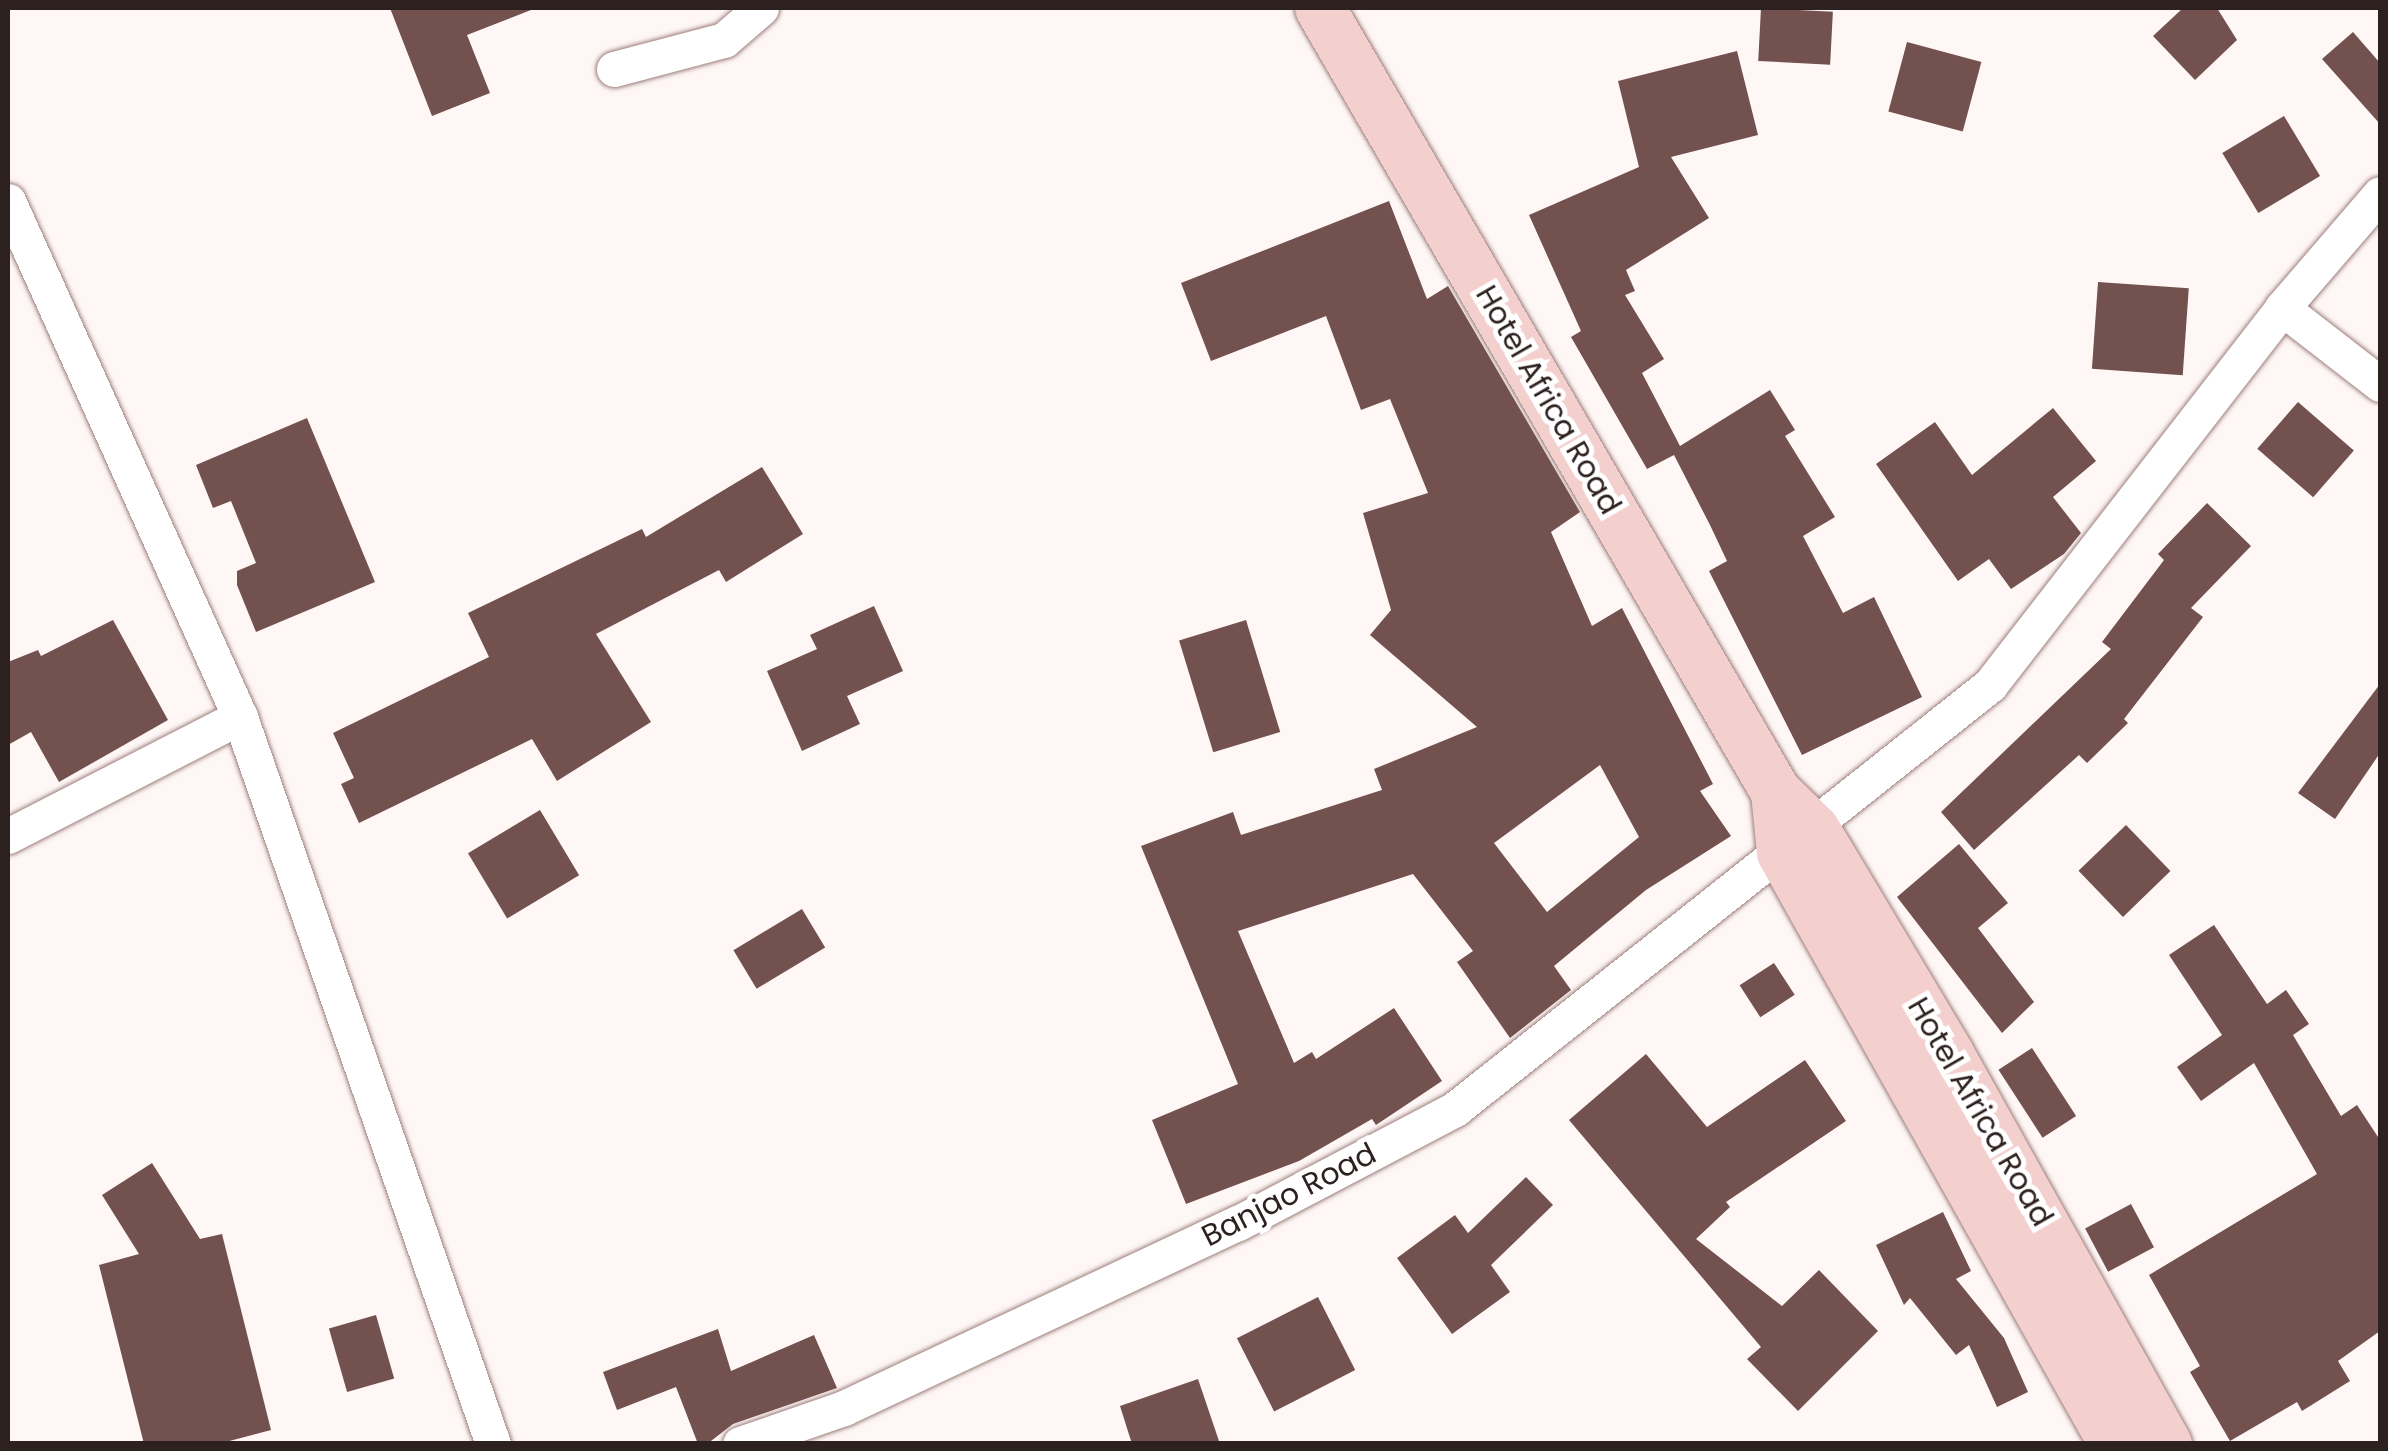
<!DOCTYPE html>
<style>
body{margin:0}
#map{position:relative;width:2388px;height:1451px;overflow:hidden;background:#fef7f6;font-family:Poppins,sans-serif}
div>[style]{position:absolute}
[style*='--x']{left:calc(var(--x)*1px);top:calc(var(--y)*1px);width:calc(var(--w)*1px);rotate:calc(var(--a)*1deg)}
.building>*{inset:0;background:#72514e;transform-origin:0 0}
.roads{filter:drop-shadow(0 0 2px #9c7e7a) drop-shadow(0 0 2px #9c7e7a)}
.street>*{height:35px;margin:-17.5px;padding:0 17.5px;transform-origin:17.5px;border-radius:17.5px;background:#fff}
.secondary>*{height:50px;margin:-25px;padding:0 25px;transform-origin:25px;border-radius:25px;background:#f3d0ce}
span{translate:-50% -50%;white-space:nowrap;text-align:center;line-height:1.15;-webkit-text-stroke:10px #fff;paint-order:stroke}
.street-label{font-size:30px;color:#2d2120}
.frame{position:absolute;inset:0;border:10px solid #2d2120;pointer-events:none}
</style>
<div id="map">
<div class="building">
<i style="clip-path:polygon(390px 8px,531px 8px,531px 10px,467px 35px,490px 93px,432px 116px)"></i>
<i style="left:1761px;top:8px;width:72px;height:53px;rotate:3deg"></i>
<i style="clip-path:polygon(2183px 8px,2217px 8px,2237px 40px,2195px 80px,2153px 36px)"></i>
<i style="clip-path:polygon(2353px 32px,2380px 63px,2380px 124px,2322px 59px)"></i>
<i style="left:1907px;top:42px;width:77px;height:72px;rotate:15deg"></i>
<i style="clip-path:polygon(1737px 51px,1758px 135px,1671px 157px,1709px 218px,1626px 270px,1635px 291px,1625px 295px,1664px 359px,1642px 373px,1680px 446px,1770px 390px,1795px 430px,1785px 436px,1835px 517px,1803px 536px,1843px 613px,1874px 597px,1922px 697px,1802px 755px,1709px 571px,1727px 561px,1710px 525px,1674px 455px,1647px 469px,1571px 337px,1581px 331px,1529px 215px,1639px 167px,1618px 81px)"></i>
<i style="left:2284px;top:116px;width:70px;height:72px;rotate:59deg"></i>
<i style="clip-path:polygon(evenodd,1389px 201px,1427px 299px,1448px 286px,1580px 512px,1551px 532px,1592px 626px,1622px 608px,1713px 784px,1700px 791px,1731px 836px,1646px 890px,1554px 966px,1571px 990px,1510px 1038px,1457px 962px,1473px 951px,1413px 874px,1238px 931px,1294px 1063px,1312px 1052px,1316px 1059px,1394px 1008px,1442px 1081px,1376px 1125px,1372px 1119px,1299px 1161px,1186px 1204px,1152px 1120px,1238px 1084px,1141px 846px,1233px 812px,1241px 835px,1382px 790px,1374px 769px,1477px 727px,1370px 635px,1391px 610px,1363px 513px,1428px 493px,1390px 399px,1361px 410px,1326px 316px,1211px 361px,1181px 283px,1389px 201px,1600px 765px,1639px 837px,1547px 912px,1494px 843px,1600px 765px)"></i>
<i style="left:2098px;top:282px;width:91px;height:87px;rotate:4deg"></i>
<i style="left:2298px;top:402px;width:74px;height:62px;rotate:41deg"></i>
<i style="clip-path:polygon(2053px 408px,2096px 461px,2053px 497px,2081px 533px,2064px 554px,2011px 589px,1989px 559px,1958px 581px,1876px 464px,1935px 422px,1972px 475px)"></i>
<i style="clip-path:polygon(307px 418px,375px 582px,256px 632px,237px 585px,237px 571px,256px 563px,231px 501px,213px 508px,196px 465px)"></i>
<i style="clip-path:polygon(762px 467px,803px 534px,726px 582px,719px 570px,596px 634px,651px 722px,557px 781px,532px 739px,359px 823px,341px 784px,354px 778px,333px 733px,489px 657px,468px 613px,642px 529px,646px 537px)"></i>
<i style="clip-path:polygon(2207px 503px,2251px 546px,2191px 608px,2203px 617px,2124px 719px,2128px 723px,2087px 763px,2079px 755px,1974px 850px,1941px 812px,2111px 649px,2102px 642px,2164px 560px,2158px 554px)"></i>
<i style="clip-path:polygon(874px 606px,903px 671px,847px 696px,860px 724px,802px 751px,767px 671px,817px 649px,810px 635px)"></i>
<i style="clip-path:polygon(113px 620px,168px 720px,59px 782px,31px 732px,8px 745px,8px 662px,38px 650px,41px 656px)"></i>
<i style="left:1246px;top:620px;width:117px;height:70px;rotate:73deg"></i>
<i style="clip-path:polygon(2380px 684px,2380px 753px,2335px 819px,2298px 793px)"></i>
<i style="left:540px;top:810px;width:76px;height:84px;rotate:59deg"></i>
<i style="left:2126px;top:825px;width:64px;height:66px;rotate:46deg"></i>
<i style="clip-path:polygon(1959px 844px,2008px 903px,1978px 928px,2034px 1002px,2002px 1033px,1897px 897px)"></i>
<i style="left:802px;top:909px;width:45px;height:80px;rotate:59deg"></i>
<i style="clip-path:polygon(2214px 925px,2267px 1004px,2286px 990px,2309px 1024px,2293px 1035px,2341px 1116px,2357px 1105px,2380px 1140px,2380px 1331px,2338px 1361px,2350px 1381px,2302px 1411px,2297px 1402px,2230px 1441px,2190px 1372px,2200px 1366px,2149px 1275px,2317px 1174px,2254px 1063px,2201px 1101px,2177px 1067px,2222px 1035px,2169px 955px)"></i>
<i style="left:1774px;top:963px;width:38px;height:41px;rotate:57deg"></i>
<i style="left:2032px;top:1048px;width:81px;height:40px;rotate:57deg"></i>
<i style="clip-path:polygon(1646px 1054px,1707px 1127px,1805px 1060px,1846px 1121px,1726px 1202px,1730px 1207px,1696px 1239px,1782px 1306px,1819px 1270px,1878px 1331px,1798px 1411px,1747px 1359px,1761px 1347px,1569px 1120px)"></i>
<i style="clip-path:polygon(152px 1163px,200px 1239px,222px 1234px,271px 1430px,218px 1444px,144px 1444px,99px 1265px,139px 1254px,102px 1195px)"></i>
<i style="clip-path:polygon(1526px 1177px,1553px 1205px,1491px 1265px,1510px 1292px,1452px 1334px,1397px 1258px,1455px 1215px,1468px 1233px)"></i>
<i style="left:2131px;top:1204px;width:49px;height:52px;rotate:62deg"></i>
<i style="clip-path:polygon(1943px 1212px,1971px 1271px,1956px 1279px,2004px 1338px,2028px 1392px,1997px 1407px,1969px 1345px,1956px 1355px,1910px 1298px,1904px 1305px,1876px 1245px)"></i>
<i style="left:1318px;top:1297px;width:82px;height:91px;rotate:63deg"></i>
<i style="left:376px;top:1315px;width:66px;height:49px;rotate:74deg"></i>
<i style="clip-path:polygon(718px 1329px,731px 1371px,814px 1335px,837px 1388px,733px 1424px,707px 1444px,698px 1444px,676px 1387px,617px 1410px,603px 1372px)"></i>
<i style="clip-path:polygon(1198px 1379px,1220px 1444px,1132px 1444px,1120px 1406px)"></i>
</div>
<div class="roads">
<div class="street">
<i style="--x:614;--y:69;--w:114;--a:-14.8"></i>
<i style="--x:724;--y:40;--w:49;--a:-40.9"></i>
<i style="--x:8;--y:201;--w:566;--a:65.79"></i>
<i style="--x:240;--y:717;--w:770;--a:70.81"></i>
<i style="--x:2282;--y:308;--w:124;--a:37.8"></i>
<i style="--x:8;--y:836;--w:261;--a:-27.2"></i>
<i style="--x:740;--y:1444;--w:110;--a:-19.1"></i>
<i style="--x:844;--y:1408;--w:435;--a:-25.2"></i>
<i style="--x:1238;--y:1223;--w:245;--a:-27.7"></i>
<i style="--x:1455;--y:1109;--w:683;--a:-38.4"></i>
<i style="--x:1990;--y:685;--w:477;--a:-52.2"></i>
<i style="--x:2282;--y:308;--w:150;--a:-49.3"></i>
</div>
<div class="secondary">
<i style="--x:1320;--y:8;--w:907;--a:59.82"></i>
<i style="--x:1776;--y:792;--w:54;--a:44.3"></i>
<i style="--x:1815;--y:830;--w:263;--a:59.1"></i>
<i style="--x:1950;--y:1056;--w:445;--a:60.8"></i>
<i style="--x:1776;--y:792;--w:61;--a:84.4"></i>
<i style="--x:1782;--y:853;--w:678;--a:60.67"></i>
</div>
</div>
<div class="street-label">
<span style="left:1548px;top:400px;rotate:60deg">Hotel Africa Road</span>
<span style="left:1980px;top:1112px;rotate:60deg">Hotel Africa Road</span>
<span style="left:1289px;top:1195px;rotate:-27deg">Banjao Road</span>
</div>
<div class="frame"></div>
</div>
